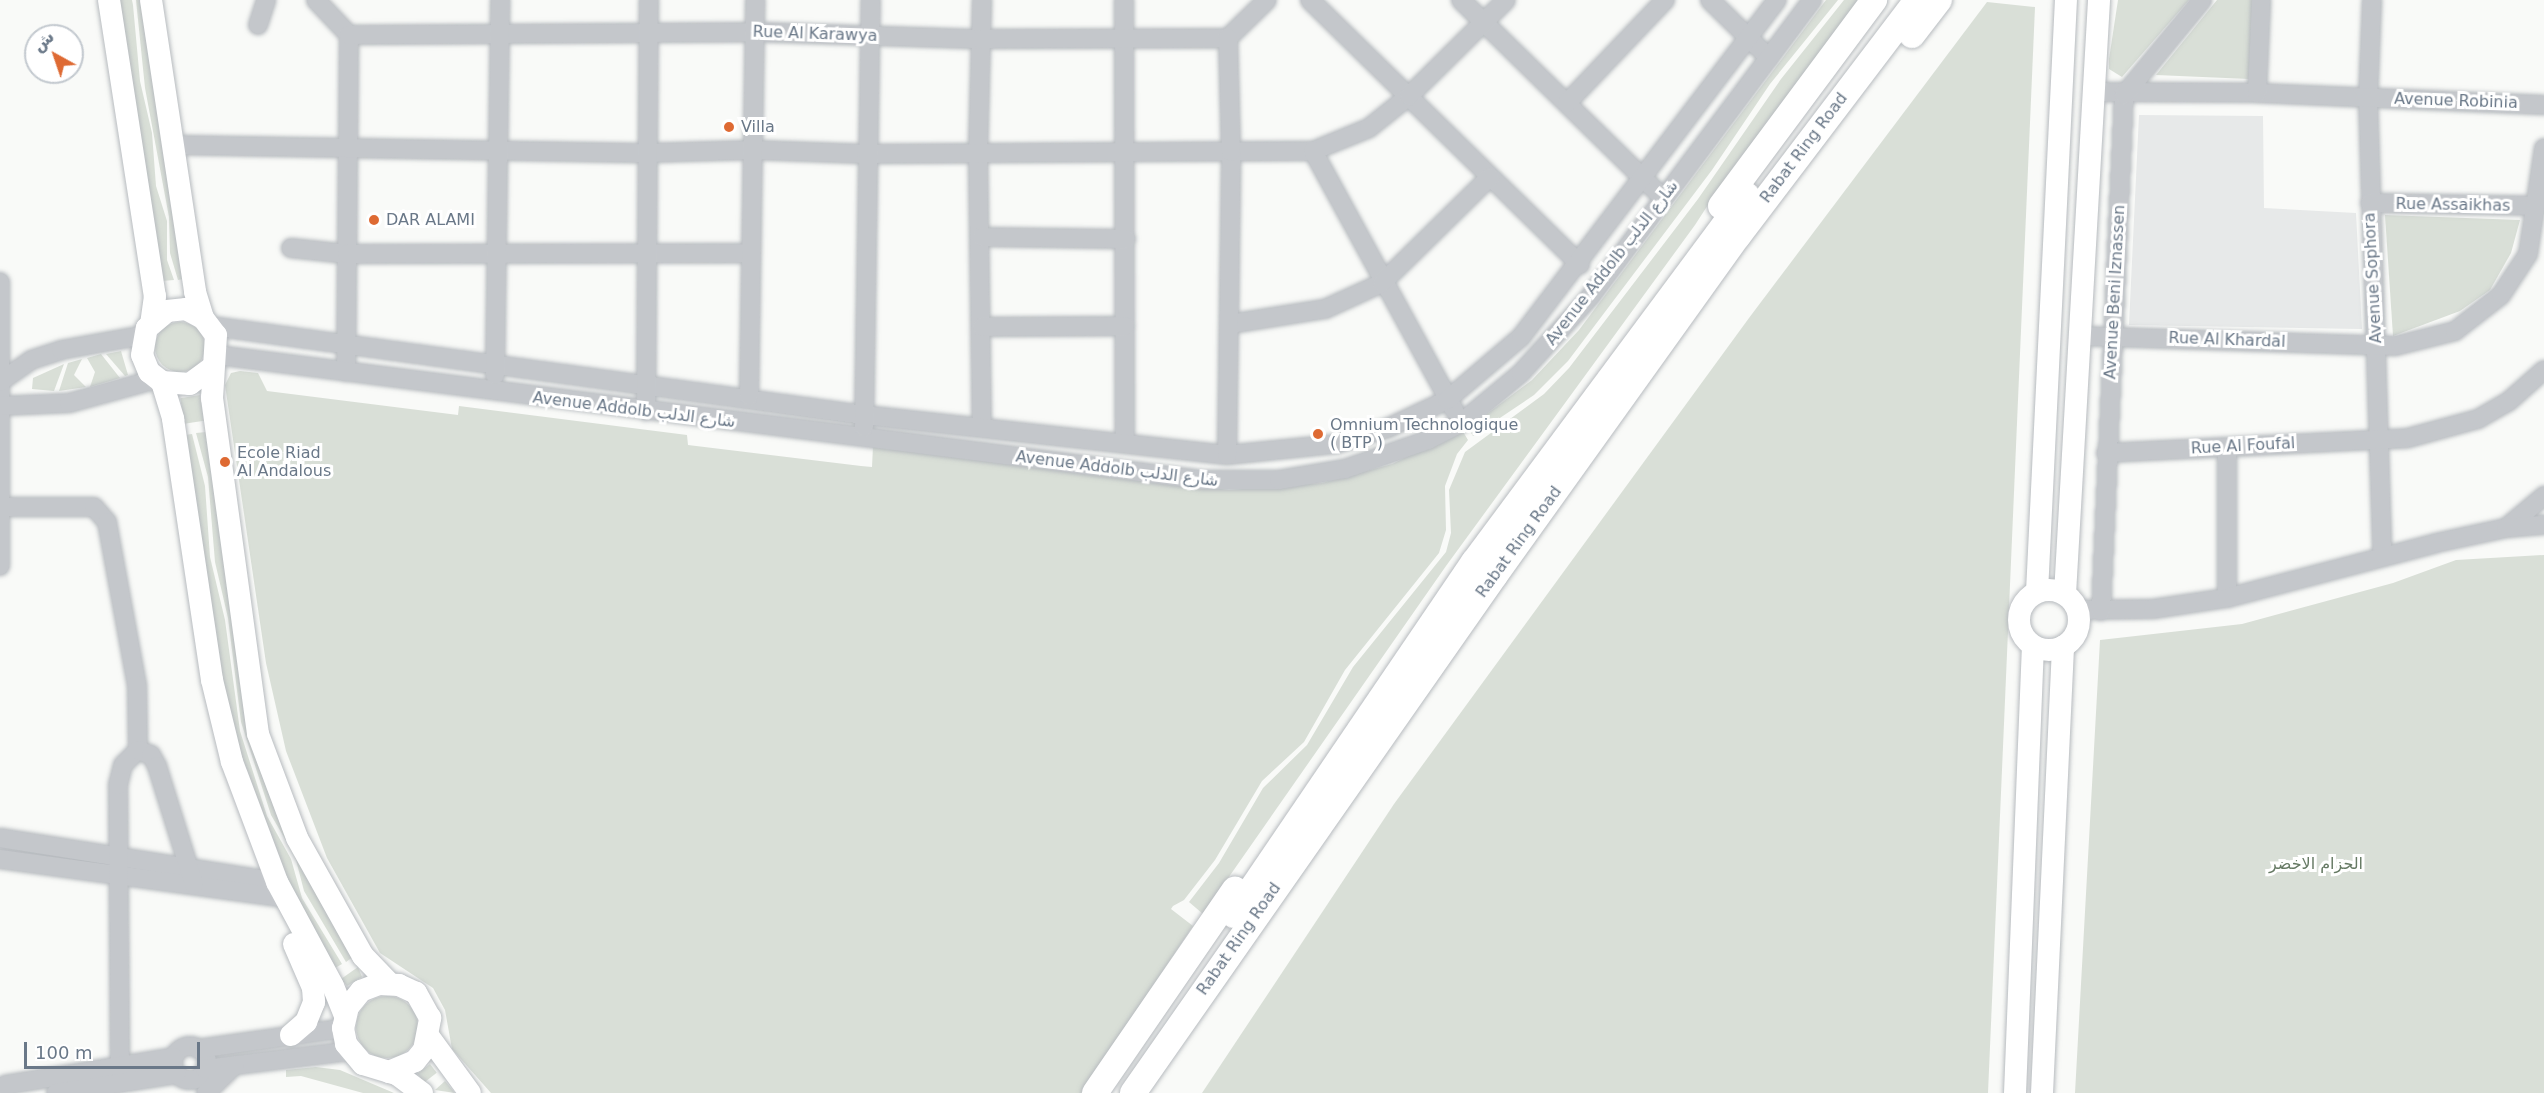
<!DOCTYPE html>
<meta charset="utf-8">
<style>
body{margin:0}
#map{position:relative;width:2544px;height:1093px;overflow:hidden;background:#f9faf8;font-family:"DejaVu Sans",Cairo,sans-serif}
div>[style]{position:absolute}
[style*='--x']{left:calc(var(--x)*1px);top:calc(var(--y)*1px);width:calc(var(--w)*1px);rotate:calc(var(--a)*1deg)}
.built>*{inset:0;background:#e7e9e9}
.green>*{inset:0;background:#d9dfd7;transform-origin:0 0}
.round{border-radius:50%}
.roads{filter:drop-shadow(0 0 2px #b7bbbf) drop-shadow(0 0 2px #b7bbbf)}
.minor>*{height:18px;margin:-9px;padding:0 9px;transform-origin:9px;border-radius:9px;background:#c4c7cb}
.minor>.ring{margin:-9px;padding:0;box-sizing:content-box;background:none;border:18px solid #c4c7cb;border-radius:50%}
.major>*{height:22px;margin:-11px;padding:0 11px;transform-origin:11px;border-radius:11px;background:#fff}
.major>.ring{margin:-11px;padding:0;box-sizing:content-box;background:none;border:22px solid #fff;border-radius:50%}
.highway>*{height:26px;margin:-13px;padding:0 13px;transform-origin:13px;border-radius:13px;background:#fff}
.dots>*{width:16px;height:16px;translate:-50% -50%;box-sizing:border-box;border:3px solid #fff;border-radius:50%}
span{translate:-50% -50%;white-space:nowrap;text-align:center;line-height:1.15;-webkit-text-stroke:6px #fff;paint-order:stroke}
.street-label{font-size:16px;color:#6a7888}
.poi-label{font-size:16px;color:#6a7888}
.left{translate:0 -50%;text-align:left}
.park-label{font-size:16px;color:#667a64}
.north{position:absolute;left:24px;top:24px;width:60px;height:60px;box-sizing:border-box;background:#fff;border:2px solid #c3c9cf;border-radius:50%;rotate:320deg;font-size:16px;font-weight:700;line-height:24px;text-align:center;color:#6a7888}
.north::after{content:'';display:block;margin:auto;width:21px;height:27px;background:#de6a33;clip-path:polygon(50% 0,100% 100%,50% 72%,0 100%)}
.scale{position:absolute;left:24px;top:1042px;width:176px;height:27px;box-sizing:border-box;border:3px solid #6a7888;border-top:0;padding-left:8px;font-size:18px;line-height:21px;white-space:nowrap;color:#6a7888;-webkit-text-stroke:4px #fff;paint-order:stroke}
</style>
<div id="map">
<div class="built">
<i style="clip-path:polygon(2139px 115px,2263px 116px,2264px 208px,2356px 213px,2362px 329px,2129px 325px)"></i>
</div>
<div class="green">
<i style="clip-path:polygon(118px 0,132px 0,133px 5px,140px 81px,152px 133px,156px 186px,167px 221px,167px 260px,174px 280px,162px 281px)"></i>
<i style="clip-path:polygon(136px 0,140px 0,183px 279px,178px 280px,170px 253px,169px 217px,145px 88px)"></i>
<i style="clip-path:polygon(1826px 0,1838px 0,1770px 84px,1712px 170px,1568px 361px,1534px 395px,1473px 436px,1468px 428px,1532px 380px,1579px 330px)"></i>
<i style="clip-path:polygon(1844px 0,1860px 0,1726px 177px,1695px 225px,1446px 566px,1203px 914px,1189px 902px,1219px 863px,1263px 788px,1307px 745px,1353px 667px,1446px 552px,1451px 533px,1449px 490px,1465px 452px,1544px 394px,1569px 368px,1698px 199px,1781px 79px)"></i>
<i style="clip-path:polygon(2118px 0,2189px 0,2122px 77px,2109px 69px,2109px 59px)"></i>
<i style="clip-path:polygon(2217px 0,2257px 0,2249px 79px,2156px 75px)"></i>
<i style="clip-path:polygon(1987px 2px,2035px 7px,1988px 1093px,1202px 1093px,1394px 804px,1749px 318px)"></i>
<i style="clip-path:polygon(2385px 215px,2520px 220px,2511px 253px,2490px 290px,2460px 311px,2393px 336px)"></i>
<i class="round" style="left:155px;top:322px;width:50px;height:50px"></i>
<i style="clip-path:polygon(121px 351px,128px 375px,125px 376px,106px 354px)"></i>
<i style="clip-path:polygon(101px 354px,120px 378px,90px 387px,95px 372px,87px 358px)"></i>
<i style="clip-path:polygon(82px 359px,74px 375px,86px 387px,59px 391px,68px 363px)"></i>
<i style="clip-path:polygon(64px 364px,54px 391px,32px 389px,33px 378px)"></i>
<i style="clip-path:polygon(240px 371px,258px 373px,267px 391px,458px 415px,459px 406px,687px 435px,688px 445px,861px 466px,872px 467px,873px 446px,1229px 490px,1322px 483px,1392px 464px,1462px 430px,1468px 440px,1457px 454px,1445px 486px,1446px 530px,1439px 553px,1345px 670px,1304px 742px,1262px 781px,1215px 860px,1184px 900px,1173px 906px,1171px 909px,1193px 926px,1081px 1093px,491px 1093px,452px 1049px,445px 1010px,433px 988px,380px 953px,327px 858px,286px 751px,266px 663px,225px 385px,231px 373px)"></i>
<i style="left:200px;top:395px;width:26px;height:20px;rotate:81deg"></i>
<i style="clip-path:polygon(206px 432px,240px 663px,353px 957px,346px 962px,304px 891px,295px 856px,271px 815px,241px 722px,228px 618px,215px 562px,208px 477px,196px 433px)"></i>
<i style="clip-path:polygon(192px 434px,205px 486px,210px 557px,225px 620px,240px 731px,267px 816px,291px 859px,302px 898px,342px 964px,335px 968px,288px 883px,245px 770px,226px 697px,185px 435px)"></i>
<i style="clip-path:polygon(2544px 555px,2544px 1093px,2075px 1093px,2100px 640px,2242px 624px,2393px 583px,2456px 560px)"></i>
<i style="clip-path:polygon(358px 967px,362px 977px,347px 986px,341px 979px)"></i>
<i class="round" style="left:356px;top:996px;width:62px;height:62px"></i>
<i style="left:430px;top:1064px;width:11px;height:16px;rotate:52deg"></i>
<i style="clip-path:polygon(316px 1067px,340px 1070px,394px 1093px,363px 1093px,301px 1076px,286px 1077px,286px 1070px)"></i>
<i style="clip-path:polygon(445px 1081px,455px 1093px,435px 1090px)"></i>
</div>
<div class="roads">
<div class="minor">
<i style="--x:316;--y:0;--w:48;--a:46.7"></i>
<i style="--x:349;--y:35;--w:337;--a:90.5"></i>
<i style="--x:982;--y:0;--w:153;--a:91.5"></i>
<i style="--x:978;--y:153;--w:274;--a:89.2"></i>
<i style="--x:1124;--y:0;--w:442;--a:89.9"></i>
<i style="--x:1310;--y:0;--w:378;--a:44.4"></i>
<i style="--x:1461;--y:0;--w:283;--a:44.4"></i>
<i style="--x:1710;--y:0;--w:83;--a:44.5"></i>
<i style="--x:2372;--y:0;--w:98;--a:92.3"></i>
<i style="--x:2368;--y:98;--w:458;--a:88.2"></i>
<i style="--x:258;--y:25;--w:26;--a:-72"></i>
<i style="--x:349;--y:35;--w:405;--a:-0.4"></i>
<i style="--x:754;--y:32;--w:227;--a:1.8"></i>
<i style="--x:981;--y:39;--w:247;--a:-0.2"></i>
<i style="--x:1228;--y:38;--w:54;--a:-44.3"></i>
<i style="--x:2092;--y:92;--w:165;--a:0.3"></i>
<i style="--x:2257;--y:93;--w:287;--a:2.4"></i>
<i style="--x:2257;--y:93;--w:93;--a:-87.5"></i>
<i style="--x:1567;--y:103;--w:142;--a:-46.4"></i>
<i style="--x:173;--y:145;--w:475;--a:1"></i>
<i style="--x:648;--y:153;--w:105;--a:-1.6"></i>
<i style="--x:753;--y:150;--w:113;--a:2"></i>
<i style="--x:866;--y:154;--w:447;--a:-0.4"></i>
<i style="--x:1313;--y:151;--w:61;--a:-22.3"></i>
<i style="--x:1369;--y:128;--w:51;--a:-38.7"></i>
<i style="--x:1409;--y:96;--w:136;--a:-44.7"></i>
<i style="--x:1313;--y:151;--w:295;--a:61.4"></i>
<i style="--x:2370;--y:203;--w:167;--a:1"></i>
<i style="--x:982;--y:237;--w:144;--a:0.8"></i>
<i style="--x:291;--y:248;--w:56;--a:6.1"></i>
<i style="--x:347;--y:254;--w:404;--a:-0.1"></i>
<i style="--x:0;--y:282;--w:284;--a:90"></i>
<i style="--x:1230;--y:324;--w:96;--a:-9"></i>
<i style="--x:1325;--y:309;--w:63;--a:-24.5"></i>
<i style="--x:1382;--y:283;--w:151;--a:-44.5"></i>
<i style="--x:211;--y:326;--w:659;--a:7.76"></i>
<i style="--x:864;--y:415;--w:365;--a:6.3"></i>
<i style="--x:1227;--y:455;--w:110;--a:-5.8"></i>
<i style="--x:1336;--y:444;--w:54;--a:-17.1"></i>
<i style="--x:1388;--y:428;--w:65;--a:-25.4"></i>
<i style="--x:1447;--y:400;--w:97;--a:-40.4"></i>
<i style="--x:1521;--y:337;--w:423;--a:-52.8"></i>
<i style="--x:982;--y:327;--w:143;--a:-0.4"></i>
<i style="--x:2079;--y:336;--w:316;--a:1.8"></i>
<i style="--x:2395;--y:346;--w:62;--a:-14"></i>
<i style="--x:2455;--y:331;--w:58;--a:-38"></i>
<i style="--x:2501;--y:295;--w:49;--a:-56.6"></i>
<i style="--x:2528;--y:254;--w:107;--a:-81.4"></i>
<i style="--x:217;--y:355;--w:994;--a:7.23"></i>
<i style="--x:1203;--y:480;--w:76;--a:0"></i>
<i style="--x:1279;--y:480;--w:67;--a:-9.5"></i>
<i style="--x:1345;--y:469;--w:88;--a:-19.3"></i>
<i style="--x:1428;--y:440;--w:37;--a:-27"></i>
<i style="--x:1461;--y:423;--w:78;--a:-39.8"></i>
<i style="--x:1521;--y:373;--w:103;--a:-47.8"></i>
<i style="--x:1590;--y:297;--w:371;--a:-53.2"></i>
<i style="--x:495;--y:375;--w:375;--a:-89.2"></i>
<i style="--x:0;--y:382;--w:38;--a:-35"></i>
<i style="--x:31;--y:360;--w:32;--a:-18"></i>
<i style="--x:61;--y:350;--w:84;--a:-10.2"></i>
<i style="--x:749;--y:396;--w:396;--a:-89.1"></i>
<i style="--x:0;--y:406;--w:69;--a:-2.5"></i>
<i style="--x:69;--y:403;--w:91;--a:-15.3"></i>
<i style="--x:646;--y:411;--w:411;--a:-89.6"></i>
<i style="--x:864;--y:427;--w:427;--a:-89.1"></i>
<i style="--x:2106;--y:453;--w:302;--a:-2.8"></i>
<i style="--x:2408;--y:438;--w:73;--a:-15.2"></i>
<i style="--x:2478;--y:419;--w:34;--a:-30"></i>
<i style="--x:2508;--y:402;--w:48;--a:-41.6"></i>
<i style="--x:1227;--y:455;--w:303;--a:-89.2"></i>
<i style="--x:1231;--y:152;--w:114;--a:-91.5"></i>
<i style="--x:2;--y:507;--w:92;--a:0"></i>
<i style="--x:94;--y:507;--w:20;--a:49"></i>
<i style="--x:107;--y:522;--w:166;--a:79.6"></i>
<i style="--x:137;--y:685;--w:65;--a:89.1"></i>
<i style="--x:2506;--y:528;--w:50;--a:-40.1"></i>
<i style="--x:2227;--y:598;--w:151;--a:-90"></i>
<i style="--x:2078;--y:610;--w:75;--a:-0.8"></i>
<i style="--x:2153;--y:609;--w:75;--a:-8.5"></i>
<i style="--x:2227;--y:598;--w:216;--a:-14.7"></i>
<i style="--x:2436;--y:543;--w:72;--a:-12.1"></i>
<i style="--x:2506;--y:528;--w:38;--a:-5"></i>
<i style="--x:2101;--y:611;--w:517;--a:-87.45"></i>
<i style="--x:2124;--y:95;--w:123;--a:-50.6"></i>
<i style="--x:0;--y:838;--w:280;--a:9"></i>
<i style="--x:0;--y:859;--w:287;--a:7.8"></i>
<i class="ring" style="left:173px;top:1046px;width:16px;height:16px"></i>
<i style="--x:198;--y:1049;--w:147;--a:-8.2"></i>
<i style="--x:120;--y:1064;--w:279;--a:-90.4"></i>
<i style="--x:118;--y:785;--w:21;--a:-76"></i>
<i style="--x:123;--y:765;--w:21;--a:-45"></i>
<i style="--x:138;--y:750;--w:14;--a:21"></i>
<i style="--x:151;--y:755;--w:13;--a:61"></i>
<i style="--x:157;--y:766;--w:124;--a:72.6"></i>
<i style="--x:205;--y:1069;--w:146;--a:-7.1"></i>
<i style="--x:5;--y:1085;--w:171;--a:-9.4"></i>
<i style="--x:56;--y:1093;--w:122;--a:-8.9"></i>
<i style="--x:206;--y:1093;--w:40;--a:-44"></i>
</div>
<div class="major">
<i style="--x:109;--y:0;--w:300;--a:81.2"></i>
<i style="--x:155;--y:296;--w:27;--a:98"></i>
<i style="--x:151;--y:0;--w:295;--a:81.4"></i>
<i style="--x:195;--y:292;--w:27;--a:73"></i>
<i style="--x:213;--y:367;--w:29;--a:144"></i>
<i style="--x:190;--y:384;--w:28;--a:-176"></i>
<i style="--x:162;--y:382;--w:16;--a:-142"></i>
<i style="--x:149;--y:372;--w:18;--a:-112"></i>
<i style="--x:142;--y:355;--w:27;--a:-80"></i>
<i style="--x:147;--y:328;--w:26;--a:-40"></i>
<i style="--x:167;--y:311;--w:19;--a:-6"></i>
<i style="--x:186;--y:309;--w:19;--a:28"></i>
<i style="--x:203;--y:318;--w:21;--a:53"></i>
<i style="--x:216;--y:335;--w:63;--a:93.6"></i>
<i style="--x:212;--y:398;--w:339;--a:82.2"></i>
<i style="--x:258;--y:734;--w:111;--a:69.4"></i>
<i style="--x:297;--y:838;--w:135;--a:60.8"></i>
<i style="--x:363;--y:956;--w:37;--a:46"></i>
<i style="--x:162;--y:382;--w:39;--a:73"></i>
<i style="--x:173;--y:419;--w:264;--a:81.5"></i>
<i style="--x:212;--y:680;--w:84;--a:76.3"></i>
<i style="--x:232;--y:762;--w:128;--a:69.4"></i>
<i style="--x:277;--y:882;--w:118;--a:61.7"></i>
<i style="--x:333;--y:986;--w:32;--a:68"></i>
<i class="ring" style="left:2019px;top:590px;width:38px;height:38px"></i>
<i style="--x:2037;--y:592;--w:593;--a:-87.2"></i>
<i style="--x:2065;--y:594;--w:595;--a:-86.72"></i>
<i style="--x:291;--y:1035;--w:20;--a:-41"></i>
<i style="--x:306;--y:1022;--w:22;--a:-68"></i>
<i style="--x:314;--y:1002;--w:14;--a:-94"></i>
<i style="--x:313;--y:988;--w:48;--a:-113.4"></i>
<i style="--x:429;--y:1037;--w:69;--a:53.8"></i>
<i style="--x:389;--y:1072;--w:28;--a:-23"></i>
<i style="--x:415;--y:1061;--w:14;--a:-51"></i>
<i style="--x:424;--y:1050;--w:33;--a:-79"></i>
<i style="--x:430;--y:1018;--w:29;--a:-119"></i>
<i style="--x:416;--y:993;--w:19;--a:-155"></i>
<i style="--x:399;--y:985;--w:20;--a:-177"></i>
<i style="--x:379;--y:984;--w:19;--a:159"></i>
<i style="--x:361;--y:991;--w:21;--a:129"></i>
<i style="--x:348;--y:1007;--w:22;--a:103"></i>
<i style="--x:343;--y:1028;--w:16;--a:79"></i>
<i style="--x:346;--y:1044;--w:26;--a:50"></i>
<i style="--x:363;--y:1064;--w:37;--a:17"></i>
<i style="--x:398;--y:1075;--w:30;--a:37"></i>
<i style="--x:2015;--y:1093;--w:447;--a:-87.7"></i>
<i style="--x:2042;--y:1093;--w:447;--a:-87.3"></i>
</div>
<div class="highway">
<i style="--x:1912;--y:35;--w:44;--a:-52.4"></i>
<i style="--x:1721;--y:206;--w:257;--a:-53.4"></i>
<i style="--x:1234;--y:915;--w:427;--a:-55.8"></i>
<i style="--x:1474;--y:562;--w:457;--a:-53.4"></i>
<i style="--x:1095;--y:1093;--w:247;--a:-55.5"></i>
<i style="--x:1133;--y:1093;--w:632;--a:-55.05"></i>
<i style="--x:1495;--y:575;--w:417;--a:-54.4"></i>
<i style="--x:1738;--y:236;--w:296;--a:-52.8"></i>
</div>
</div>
<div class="dots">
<i style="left:729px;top:127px;background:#de6a33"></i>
<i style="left:374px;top:220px;background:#de6a33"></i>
<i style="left:1318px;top:434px;background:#de6a33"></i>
<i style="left:225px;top:462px;background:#de6a33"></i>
</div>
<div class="street-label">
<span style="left:815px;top:34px;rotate:2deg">Rue Al Karawya</span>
<span style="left:2456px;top:101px;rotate:2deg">Avenue Robinia</span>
<span style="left:1804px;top:148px;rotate:-53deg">Rabat Ring Road</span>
<span style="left:2453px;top:205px;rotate:1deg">Rue Assaikhas</span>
<span style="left:1612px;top:263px;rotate:-52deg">Avenue Addolb شارع الدلب</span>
<span style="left:2373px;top:278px;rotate:-93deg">Avenue Sophora</span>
<span style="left:2115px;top:292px;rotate:-87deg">Avenue Beni Iznassen</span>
<span style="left:2227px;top:340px;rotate:2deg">Rue Al Khardal</span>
<span style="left:634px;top:410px;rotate:7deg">Avenue Addolb شارع الدلب</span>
<span style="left:2243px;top:446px;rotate:-3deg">Rue Al Foufal</span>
<span style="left:1117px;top:469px;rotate:7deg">Avenue Addolb شارع الدلب</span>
<span style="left:1519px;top:542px;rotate:-54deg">Rabat Ring Road</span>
<span style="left:1239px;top:939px;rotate:-55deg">Rabat Ring Road</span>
</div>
<div class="poi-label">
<span class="left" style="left:741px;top:127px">Villa</span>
<span class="left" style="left:386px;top:220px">DAR ALAMI</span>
<span class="left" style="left:1330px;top:434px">Omnium Technologique<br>( BTP )</span>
<span class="left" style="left:237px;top:462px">Ecole Riad<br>Al Andalous</span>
</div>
<div class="park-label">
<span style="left:2316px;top:864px">الحزام الاخضر</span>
</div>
<div class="north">ش</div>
<div class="scale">100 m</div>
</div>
